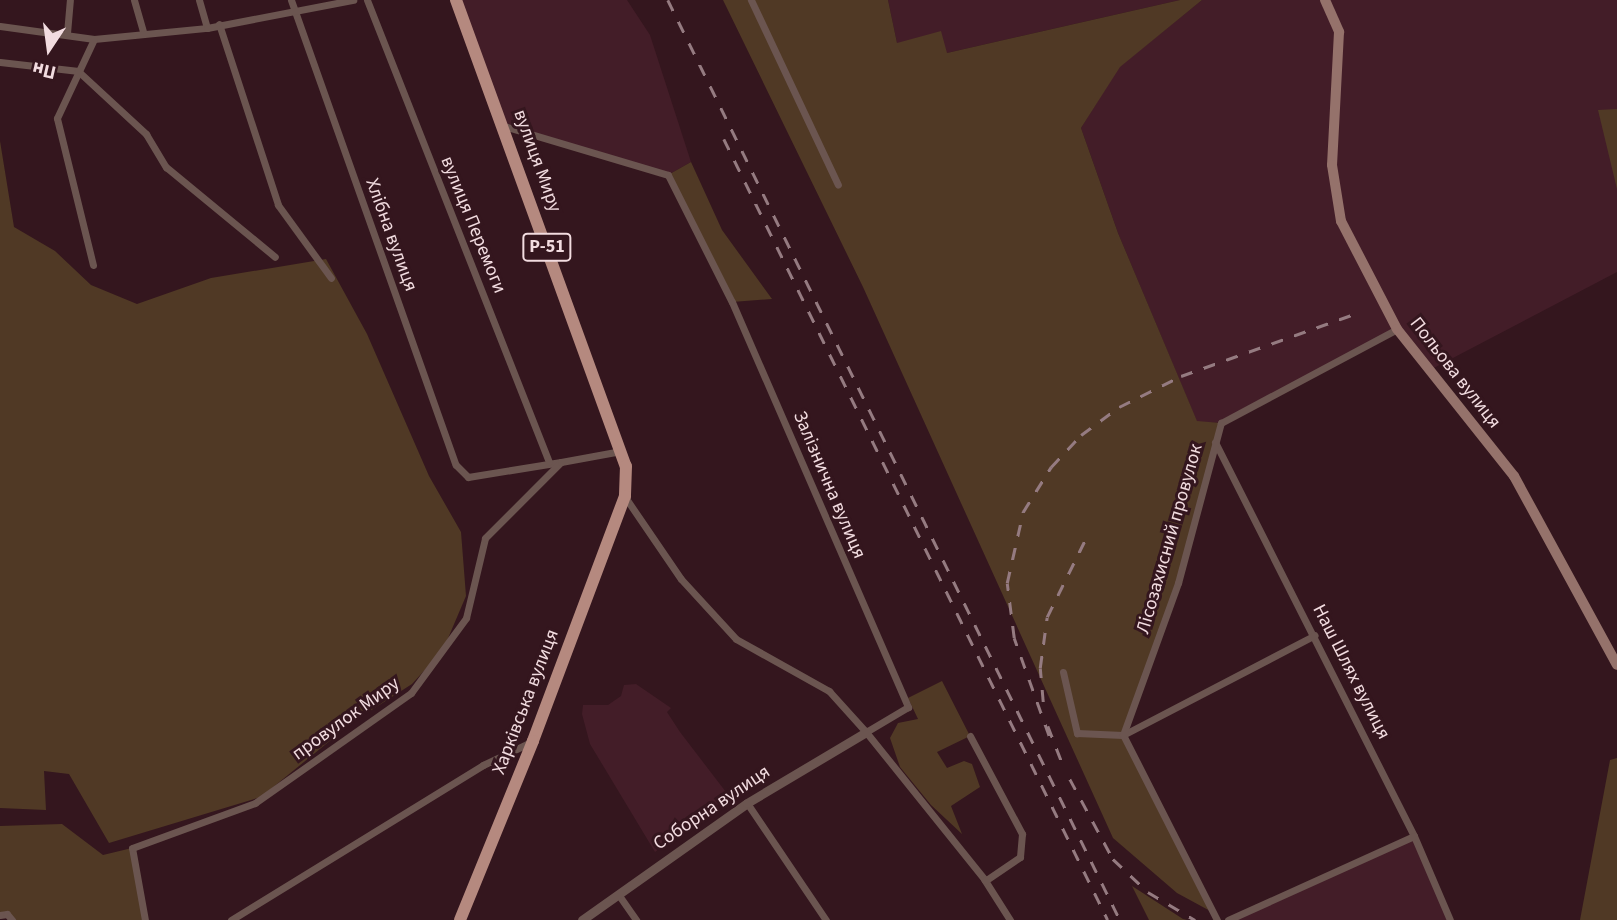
<!DOCTYPE html>
<meta charset="utf-8">
<style>
body{margin:0}
#map{position:relative;width:1617px;height:920px;overflow:hidden;background:#34161e;font-family:"Source Sans 3",sans-serif}
div>[style]{position:absolute}
[style*='--x']{left:calc(var(--x)*1px);top:calc(var(--y)*1px);width:calc(var(--w)*1px);rotate:calc(var(--a)*1deg)}
.built>*{inset:0;background:#431d28}
.green>*{inset:0;background:#503925}
.minor>*{height:7px;margin:-3.5px;padding:0 3.5px;transform-origin:3.5px;border-radius:3.5px;background:#6b5550}
.tertiary>*{height:9px;margin:-4.5px;padding:0 4.5px;transform-origin:4.5px;border-radius:4.5px;background:#6b5550}
.secondary>*{height:10px;margin:-5px;padding:0 5px;transform-origin:5px;border-radius:5px;background:#95726b}
.primary>*{height:12px;margin:-6px;padding:0 6px;transform-origin:6px;border-radius:6px;background:#b5897f}
.rail>*{height:2.5px;margin-top:-1.25px;transform-origin:0;background:repeating-linear-gradient(90deg,#957b81 0 12px,transparent 0 24px)}
span{translate:-50% -50%;white-space:nowrap;text-align:center;line-height:1.15;-webkit-text-stroke:6px #34161e;paint-order:stroke}
.shield-label span{padding:2px 5px;background:#34161e;border:2px solid;border-radius:5px;-webkit-text-stroke-width:0}
.shield-label{font-size:18px;color:#f2dce0;font-weight:700}
.street-label{font-size:19px;color:#f2dce0}
.north{position:absolute;left:14px;top:14px;width:70px;height:70px;-webkit-text-stroke:5px #34161e;paint-order:stroke;rotate:193deg;font-size:19px;font-weight:700;line-height:28px;text-align:center;color:#f2dce0}
.north::after{content:'';display:block;margin:auto;width:24px;height:32px;background:#f2dce0;clip-path:polygon(50% 0,100% 100%,50% 72%,0 100%)}
</style>
<div id="map">
<div class="built">
<i style="clip-path:polygon(456px 0,627px 0,650px 35px,691px 162px,668px 175px,504px 126px)"></i>
<i style="clip-path:polygon(888px 0,1180px 0,947px 53px,897px 43px)"></i>
<i style="clip-path:polygon(1202px 0,1617px 0,1617px 272px,1430px 370px,1397px 329px,1221px 423px,1197px 422px,1118px 233px,1081px 128px,1119px 67px)"></i>
<i style="clip-path:polygon(636px 684px,671px 708px,667px 712px,680px 732px,729px 796px,655px 852px,590px 744px,582px 714px,583px 705px,608px 705px,621px 696px,624px 685px)"></i>
<i style="clip-path:polygon(1414px 836px,1450px 920px,1228px 920px)"></i>
</div>
<div class="green">
<i style="clip-path:polygon(723px 0,888px 0,897px 43px,941px 31px,947px 53px,1180px 0,1202px 0,1120px 67px,1081px 128px,1118px 233px,1197px 421px,1221px 423px,1178px 583px,1123px 735px,1212px 912px,1177px 893px,1113px 838px,863px 287px)"></i>
<i style="clip-path:polygon(1617px 109px,1617px 189px,1598px 110px)"></i>
<i style="clip-path:polygon(0 141px,14px 227px,55px 251px,91px 285px,137px 304px,211px 278px,326px 259px,367px 334px,429px 476px,461px 532px,466px 596px,443px 650px,412px 684px,353px 722px,261px 797px,109px 843px,69px 774px,44px 771px,46px 810px,0 808px)"></i>
<i style="clip-path:polygon(691px 162px,722px 230px,772px 299px,732px 302px,668px 175px)"></i>
<i style="clip-path:polygon(942px 681px,970px 736px,937px 752px,947px 768px,964px 761px,972px 764px,980px 787px,951px 806px,962px 834px,931px 805px,900px 767px,890px 738px,898px 723px,918px 719px,908px 698px)"></i>
<i style="clip-path:polygon(1617px 758px,1617px 920px,1580px 920px,1610px 760px)"></i>
<i style="clip-path:polygon(62px 824px,103px 855px,132px 848px,145px 920px,14px 920px,0 915px,0 826px)"></i>
<i style="clip-path:polygon(1132px 886px,1183px 919px,1187px 920px,1149px 920px)"></i>
</div>
<div class="minor">
<i style="--x:134;--y:0;--w:35;--a:74"></i>
<i style="--x:199;--y:0;--w:29;--a:74"></i>
<i style="--x:291;--y:0;--w:493;--a:70.5"></i>
<i style="--x:456;--y:465;--w:17;--a:45"></i>
<i style="--x:468;--y:477;--w:94;--a:-9.2"></i>
<i style="--x:367;--y:0;--w:496;--a:68.5"></i>
<i style="--x:751;--y:0;--w:204;--a:64.8"></i>
<i style="--x:219;--y:24;--w:190;--a:71.9"></i>
<i style="--x:278;--y:205;--w:90;--a:54"></i>
<i style="--x:0;--y:26;--w:95;--a:7.9"></i>
<i style="--x:94;--y:39;--w:114;--a:-5.6"></i>
<i style="--x:207;--y:28;--w:149;--a:-10.9"></i>
<i style="--x:67;--y:33;--w:33;--a:-85"></i>
<i style="--x:0;--y:62;--w:79;--a:6.6"></i>
<i style="--x:78;--y:71;--w:93;--a:42.8"></i>
<i style="--x:146;--y:134;--w:39;--a:59"></i>
<i style="--x:166;--y:167;--w:141;--a:39.5"></i>
<i style="--x:504;--y:126;--w:171;--a:16.6"></i>
<i style="--x:668;--y:175;--w:142;--a:63.3"></i>
<i style="--x:732;--y:302;--w:442;--a:66.5"></i>
<i style="--x:908;--y:707;--w:49;--a:149.2"></i>
<i style="--x:866;--y:732;--w:189;--a:51.2"></i>
<i style="--x:984;--y:879;--w:49;--a:57.6"></i>
<i style="--x:93;--y:265;--w:151;--a:-103.8"></i>
<i style="--x:57;--y:118;--w:87;--a:-64.9"></i>
<i style="--x:1215;--y:442;--w:441;--a:63.2"></i>
<i style="--x:1414;--y:836;--w:91;--a:66.8"></i>
<i style="--x:625;--y:497;--w:99;--a:55.7"></i>
<i style="--x:681;--y:579;--w:81;--a:47.5"></i>
<i style="--x:736;--y:639;--w:107;--a:29.2"></i>
<i style="--x:829;--y:691;--w:55;--a:47.9"></i>
<i style="--x:1063;--y:672;--w:63;--a:77.1"></i>
<i style="--x:1077;--y:733;--w:46;--a:2.5"></i>
<i style="--x:1123;--y:735;--w:216;--a:-27.5"></i>
<i style="--x:970;--y:736;--w:111;--a:62"></i>
<i style="--x:1022;--y:834;--w:23;--a:95"></i>
<i style="--x:1020;--y:857;--w:42;--a:145.6"></i>
<i style="--x:747;--y:803;--w:141;--a:56"></i>
<i style="--x:618;--y:894;--w:32;--a:55"></i>
<i style="--x:0;--y:915;--w:7;--a:-8"></i>
<i style="--x:7;--y:914;--w:8;--a:50"></i>
<i style="--x:145;--y:920;--w:73;--a:-100.2"></i>
<i style="--x:132;--y:848;--w:131;--a:-20.1"></i>
<i style="--x:255;--y:803;--w:191;--a:-35.2"></i>
<i style="--x:411;--y:693;--w:93;--a:-53.7"></i>
<i style="--x:466;--y:618;--w:82;--a:-76.6"></i>
<i style="--x:485;--y:538;--w:107;--a:-45"></i>
<i style="--x:561;--y:462;--w:61;--a:-10.4"></i>
<i style="--x:231;--y:920;--w:296;--a:-31.6"></i>
<i style="--x:483;--y:765;--w:55;--a:-25.6"></i>
<i style="--x:1217;--y:920;--w:208;--a:-116.9"></i>
<i style="--x:1123;--y:735;--w:162;--a:-70.1"></i>
<i style="--x:1178;--y:583;--w:166;--a:-75"></i>
<i style="--x:1221;--y:423;--w:200;--a:-28.1"></i>
<i style="--x:1228;--y:920;--w:204;--a:-24.3"></i>
</div>
<div class="tertiary">
<i style="--x:582;--y:920;--w:202;--a:-35.3"></i>
<i style="--x:747;--y:803;--w:139;--a:-30.8"></i>
</div>
<div class="secondary">
<i style="--x:1325;--y:0;--w:35;--a:66"></i>
<i style="--x:1339;--y:32;--w:133;--a:93"></i>
<i style="--x:1332;--y:165;--w:57;--a:80.9"></i>
<i style="--x:1341;--y:221;--w:122;--a:62.6"></i>
<i style="--x:1397;--y:329;--w:188;--a:51.5"></i>
<i style="--x:1514;--y:476;--w:215;--a:61.4"></i>
</div>
<div class="primary">
<i style="--x:456;--y:0;--w:496;--a:70"></i>
<i style="--x:626;--y:466;--w:30;--a:92"></i>
<i style="--x:625;--y:496;--w:262;--a:110.6"></i>
<i style="--x:533;--y:741;--w:193;--a:112.2"></i>
</div>
<div class="rail">
<i style="--x:668;--y:0;--w:1025;--a:63.83"></i>
<i style="--x:724;--y:139;--w:870;--a:63.82"></i>
<i style="--x:1043;--y:702;--w:34;--a:-95"></i>
<i style="--x:1040;--y:668;--w:51;--a:-82.2"></i>
<i style="--x:1047;--y:617;--w:86;--a:-63.7"></i>
<i style="--x:1048;--y:726;--w:47;--a:68.9"></i>
<i style="--x:1049;--y:736;--w:104;--a:-109.7"></i>
<i style="--x:1014;--y:638;--w:55;--a:-97.3"></i>
<i style="--x:1007;--y:583;--w:73;--a:-77.3"></i>
<i style="--x:1023;--y:512;--w:53;--a:-58.1"></i>
<i style="--x:1051;--y:467;--w:44;--a:-46.8"></i>
<i style="--x:1081;--y:435;--w:47;--a:-36.4"></i>
<i style="--x:1119;--y:407;--w:69;--a:-26.6"></i>
<i style="--x:1181;--y:376;--w:181;--a:-19.7"></i>
<i style="--x:1070;--y:779;--w:91;--a:61.7"></i>
<i style="--x:1113;--y:859;--w:48;--a:43.3"></i>
<i style="--x:1148;--y:892;--w:55;--a:30.8"></i>
</div>
<div class="shield-label">
<span style="left:547px;top:247px">Р-51</span>
</div>
<div class="street-label">
<span style="left:537px;top:161px;rotate:70deg">вулиця Миру</span>
<span style="left:473px;top:225px;rotate:68deg">вулиця Перемоги</span>
<span style="left:391px;top:235px;rotate:70deg">Хлібна вулиця</span>
<span style="left:1455px;top:373px;rotate:52deg">Польова вулиця</span>
<span style="left:829px;top:485px;rotate:67deg">Залізнична вулиця</span>
<span style="left:1170px;top:539px;rotate:-74deg">Лісозахисний провулок</span>
<span style="left:1351px;top:672px;rotate:63deg">Наш Шлях вулиця</span>
<span style="left:526px;top:702px;rotate:-69deg">Харківська вулиця</span>
<span style="left:346px;top:719px;rotate:-36deg">провулок Миру</span>
<span style="left:712px;top:808px;rotate:-34deg">Соборна вулиця</span>
</div>
<div class="north">Пн</div>
</div>
